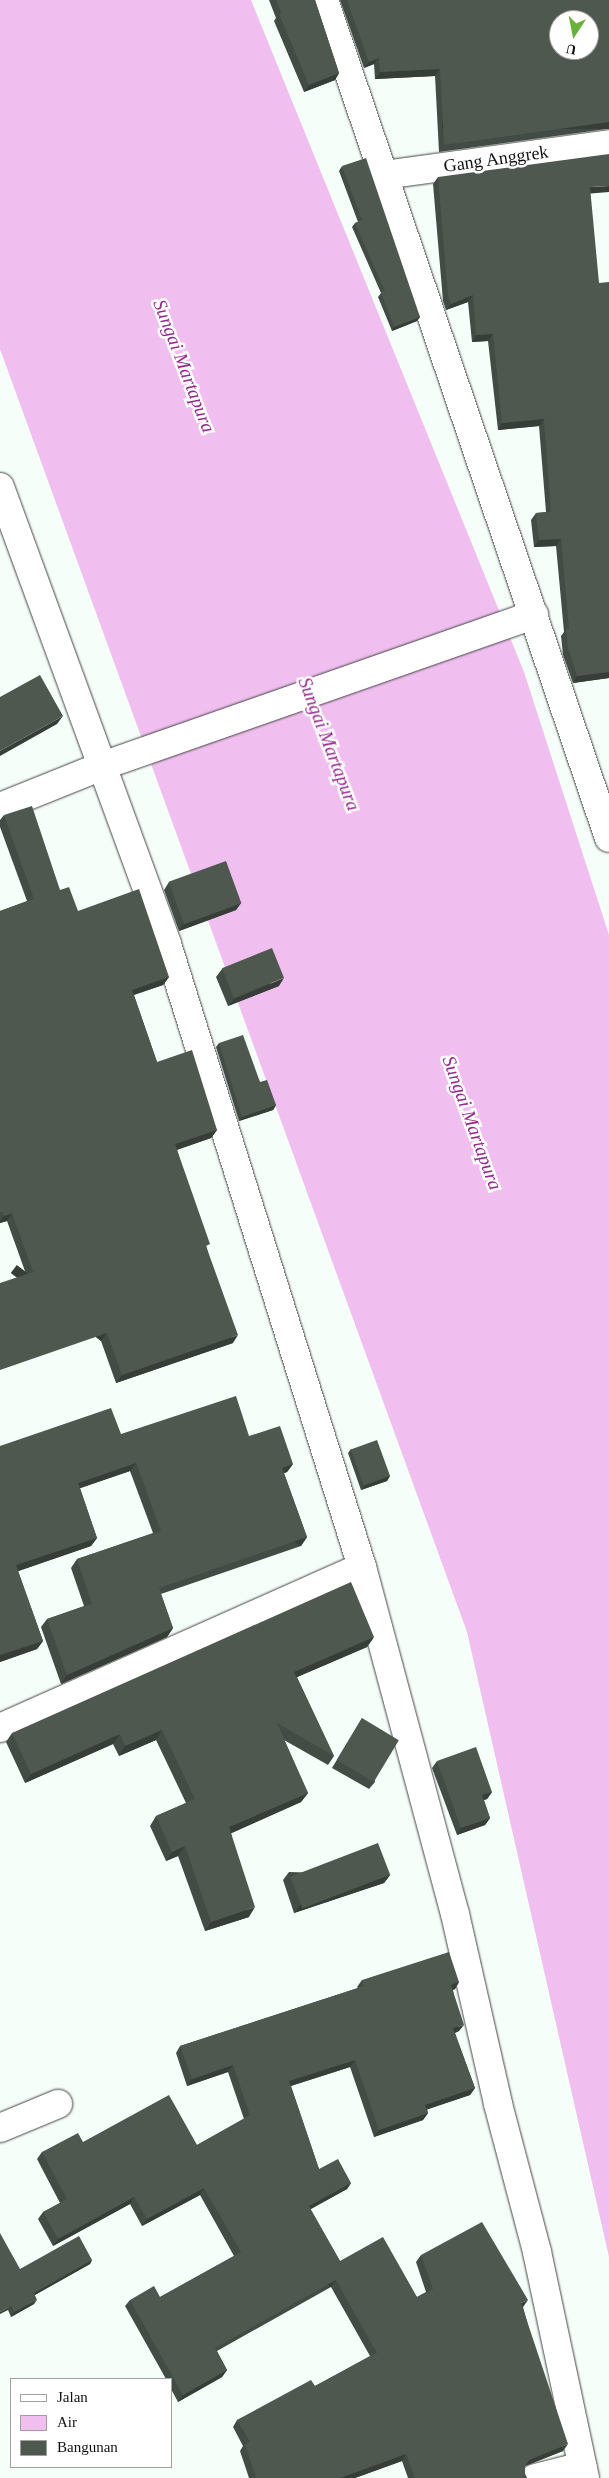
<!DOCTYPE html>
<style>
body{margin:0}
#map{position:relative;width:609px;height:2478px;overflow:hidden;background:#f6fefa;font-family:"Times New Roman",serif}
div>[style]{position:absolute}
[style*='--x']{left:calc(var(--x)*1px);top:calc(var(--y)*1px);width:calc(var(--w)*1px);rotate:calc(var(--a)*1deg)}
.water>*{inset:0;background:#f0bfef}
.roads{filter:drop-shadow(0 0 1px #444) drop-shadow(0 0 1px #444)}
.minor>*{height:28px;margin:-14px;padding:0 14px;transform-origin:14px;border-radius:14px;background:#fff}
.tertiary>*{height:28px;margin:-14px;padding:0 14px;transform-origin:14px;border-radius:14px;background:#fff}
.wall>*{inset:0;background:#434c44}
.shaded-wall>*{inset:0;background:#373e37;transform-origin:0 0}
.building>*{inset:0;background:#4e584f;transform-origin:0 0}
span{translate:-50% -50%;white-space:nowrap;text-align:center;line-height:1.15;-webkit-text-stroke:5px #fff;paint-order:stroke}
.street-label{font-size:18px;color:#111}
.water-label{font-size:19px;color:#97268d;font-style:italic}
.legend{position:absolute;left:10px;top:2378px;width:162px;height:90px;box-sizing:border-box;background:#fff;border:1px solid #a0a0a0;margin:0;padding:6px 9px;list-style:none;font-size:15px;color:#111}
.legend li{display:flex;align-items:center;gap:10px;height:25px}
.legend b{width:25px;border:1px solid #a0a0a0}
.north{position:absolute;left:549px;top:10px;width:50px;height:50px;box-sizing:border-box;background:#fff;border:1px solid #a0a0a0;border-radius:50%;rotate:191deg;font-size:14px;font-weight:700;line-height:20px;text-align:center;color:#111}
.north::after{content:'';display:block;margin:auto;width:18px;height:22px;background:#68b337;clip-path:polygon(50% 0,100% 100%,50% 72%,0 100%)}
</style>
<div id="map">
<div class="water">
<i style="clip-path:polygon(0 0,251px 0,524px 672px,609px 935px,609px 2257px,467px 1632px,0 349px)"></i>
</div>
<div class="roads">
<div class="minor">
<i style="--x:384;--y:175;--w:227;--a:-7.8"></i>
<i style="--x:0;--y:487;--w:487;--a:69.9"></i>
<i style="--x:167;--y:944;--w:653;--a:72.62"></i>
<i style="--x:362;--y:1567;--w:359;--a:75"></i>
<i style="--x:455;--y:1914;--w:195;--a:77.2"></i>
<i style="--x:498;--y:2104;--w:153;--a:75.2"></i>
<i style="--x:537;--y:2252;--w:231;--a:78"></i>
<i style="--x:0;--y:807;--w:110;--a:-21.9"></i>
<i style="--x:102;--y:766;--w:458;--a:-19.3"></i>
<i style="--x:0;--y:1728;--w:396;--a:-24"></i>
<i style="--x:0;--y:2128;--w:63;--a:-22.5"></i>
<i style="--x:535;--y:2478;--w:49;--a:-14"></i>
</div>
<div class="tertiary">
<i style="--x:324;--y:0;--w:885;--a:71.22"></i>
</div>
</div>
<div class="wall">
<i style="clip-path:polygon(269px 0,315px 0,339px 73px,335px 80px,304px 92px,274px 21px,276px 18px)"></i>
<i style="clip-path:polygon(340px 0,609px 0,607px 129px,439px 152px,435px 76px,375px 79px,374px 64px,364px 68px)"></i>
<i style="clip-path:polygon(342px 166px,420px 317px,417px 321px,392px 331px,378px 297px,381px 293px,352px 227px,355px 223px,358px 222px,339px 171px)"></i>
<i style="clip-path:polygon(438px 177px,590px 194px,609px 678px,573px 683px,563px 655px,561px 636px,564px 632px,556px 546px,534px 547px,531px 520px,536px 513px,546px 512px,539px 426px,498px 430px,488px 341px,472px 342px,468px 302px,446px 310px,443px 301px,433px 184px)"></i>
<i style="clip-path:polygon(4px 815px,60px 890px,78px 911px,169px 977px,163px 985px,134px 995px,157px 1062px,217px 1130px,211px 1138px,177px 1150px,207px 1249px,233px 1343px,116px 1383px,101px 1341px,26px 1274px,7px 1221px,0 1223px,0 911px,27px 901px,0 827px,0 820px)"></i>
<i style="clip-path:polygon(169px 882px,241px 903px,236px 910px,179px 931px,164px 890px)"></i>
<i style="clip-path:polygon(222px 969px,279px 986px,228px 1006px,216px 977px)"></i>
<i style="clip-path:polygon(219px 1043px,260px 1082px,276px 1105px,273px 1110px,239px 1121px,216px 1047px)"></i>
<i style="clip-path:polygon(121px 1434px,249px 1436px,293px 1464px,287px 1472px,284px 1473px,307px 1537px,301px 1546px,161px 1594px,173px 1628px,167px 1637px,61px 1684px,41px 1627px,47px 1619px,84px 1606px,71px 1568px,77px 1559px,153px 1533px,130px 1471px,80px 1488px,97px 1538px,91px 1546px,18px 1571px,43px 1641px,37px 1649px,0 1662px,0 1446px)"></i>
<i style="clip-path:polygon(351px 1449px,390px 1476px,387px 1481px,361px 1490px,348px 1453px)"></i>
<i style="clip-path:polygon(374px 1637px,367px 1647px,297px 1677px,334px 1756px,328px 1765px,284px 1740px,308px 1793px,301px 1802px,231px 1833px,249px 1917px,205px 1931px,178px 1856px,166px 1861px,150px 1826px,156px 1816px,186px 1803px,156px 1740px,119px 1756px,113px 1744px,25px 1783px,6px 1742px,12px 1733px)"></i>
<i style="clip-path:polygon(362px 1718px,375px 1782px,369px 1789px,332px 1768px)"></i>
<i style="clip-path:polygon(437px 1761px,492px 1792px,487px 1799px,484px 1800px,490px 1818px,485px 1825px,457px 1835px,432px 1768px)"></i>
<i style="clip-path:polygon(289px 1872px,390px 1875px,384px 1883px,294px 1913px,283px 1880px)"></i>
<i style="clip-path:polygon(362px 1980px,459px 1982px,455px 1989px,453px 1990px,459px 2031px,455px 2033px,475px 2088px,470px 2095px,427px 2109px,428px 2113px,423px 2120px,374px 2137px,350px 2067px,291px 2086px,319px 2169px,351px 2183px,347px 2189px,310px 2209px,340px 2261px,417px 2297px,426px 2292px,416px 2262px,421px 2255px,523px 2307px,563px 2451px,525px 2466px,525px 2474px,527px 2478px,408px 2478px,402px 2461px,355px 2478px,249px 2478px,240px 2451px,243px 2446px,233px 2427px,237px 2420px,315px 2386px,370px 2356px,331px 2287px,217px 2351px,227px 2370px,222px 2377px,178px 2402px,171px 2389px,171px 2379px,166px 2379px,125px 2306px,130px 2300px,160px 2297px,234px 2256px,200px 2195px,142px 2226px,130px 2204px,53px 2246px,38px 2219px,43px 2212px,60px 2203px,37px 2159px,42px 2152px,83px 2142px,197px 2145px,244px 2119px,228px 2072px,187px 2086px,176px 2053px,180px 2046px,358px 1988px,357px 1987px)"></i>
<i style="clip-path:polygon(92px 2260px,90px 2264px,35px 2295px,34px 2304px,11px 2317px,8px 2310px,20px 2269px)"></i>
</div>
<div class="shaded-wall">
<i style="clip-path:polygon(379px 58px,374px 64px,364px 68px,369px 62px)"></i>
<i style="clip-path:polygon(440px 69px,435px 76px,375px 79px,380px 72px)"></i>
<i style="clip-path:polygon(339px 73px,335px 80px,304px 92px,309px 85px)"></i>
<i style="left:609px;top:122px;width:7px;height:167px;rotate:90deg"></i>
<i style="clip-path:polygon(609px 186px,609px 192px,585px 194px,590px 187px)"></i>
<i style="clip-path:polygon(473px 295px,468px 302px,446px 310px,451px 304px)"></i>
<i style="clip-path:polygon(420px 317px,417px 321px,392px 331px,394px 327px)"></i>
<i style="clip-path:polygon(493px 334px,488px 341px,472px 342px,476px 335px)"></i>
<i style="clip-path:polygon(544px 419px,539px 426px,498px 430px,502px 423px)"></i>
<i style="clip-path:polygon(561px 539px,556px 546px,534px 547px,539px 540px)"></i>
<i style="clip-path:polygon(609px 672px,609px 678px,573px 683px,577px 676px)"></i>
<i style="clip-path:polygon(63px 716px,57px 724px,0 756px,0 751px)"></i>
<i style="clip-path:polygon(241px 903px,236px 910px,179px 931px,184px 923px)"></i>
<i style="clip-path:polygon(169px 977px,163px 985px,127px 997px,132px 990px)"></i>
<i style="clip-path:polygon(284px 978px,279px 986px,228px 1006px,234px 999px)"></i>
<i style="clip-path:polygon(276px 1105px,273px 1110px,239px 1121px,242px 1117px)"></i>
<i style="clip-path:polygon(217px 1130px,211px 1138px,170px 1152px,175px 1144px)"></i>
<i style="clip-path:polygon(12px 1213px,7px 1221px,0 1223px,0 1221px,4px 1216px)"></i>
<i style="left:107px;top:1333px;width:10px;height:113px;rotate:127deg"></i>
<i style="clip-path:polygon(238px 1335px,233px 1343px,116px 1383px,122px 1375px)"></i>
<i style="clip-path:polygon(136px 1463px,130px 1471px,72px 1491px,78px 1483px)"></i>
<i style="clip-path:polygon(293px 1464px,287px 1472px,277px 1476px,282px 1468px)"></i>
<i style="clip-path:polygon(390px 1476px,387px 1481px,361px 1490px,364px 1486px)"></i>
<i style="left:307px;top:1537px;width:11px;height:157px;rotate:124deg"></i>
<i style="clip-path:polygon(97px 1538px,91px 1546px,10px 1574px,16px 1565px)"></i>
<i style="clip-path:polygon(173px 1628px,167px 1637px,61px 1684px,67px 1675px)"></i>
<i style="clip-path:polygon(374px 1637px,367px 1647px,288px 1681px,294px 1672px)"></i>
<i style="clip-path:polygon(43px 1641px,37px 1649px,0 1662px,0 1655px)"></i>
<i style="clip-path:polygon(162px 1730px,156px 1740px,119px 1756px,125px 1746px)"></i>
<i style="clip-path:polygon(120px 1734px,113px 1744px,25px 1783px,31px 1774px)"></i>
<i style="clip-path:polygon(492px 1792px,487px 1799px,477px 1802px,482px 1795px)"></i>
<i style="clip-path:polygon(308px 1793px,301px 1802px,223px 1837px,229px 1827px)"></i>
<i style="clip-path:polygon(490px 1818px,485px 1825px,457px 1835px,461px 1828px)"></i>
<i style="clip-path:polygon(185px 1846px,178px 1856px,166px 1861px,172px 1852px)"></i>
<i style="clip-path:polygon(390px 1875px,384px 1883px,294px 1913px,300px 1905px)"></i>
<i style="clip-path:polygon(255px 1907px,249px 1917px,205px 1931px,211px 1922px)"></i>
<i style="clip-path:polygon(459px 1982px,455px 1989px,446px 1992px,451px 1985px)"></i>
<i style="clip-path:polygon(464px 2025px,459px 2031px,449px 2035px,453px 2028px)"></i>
<i style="clip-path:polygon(355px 2060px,350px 2067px,284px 2088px,289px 2081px)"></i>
<i style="clip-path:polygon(233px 2065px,228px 2072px,187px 2086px,192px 2079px)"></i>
<i style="clip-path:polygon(475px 2088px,470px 2095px,420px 2112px,425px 2105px)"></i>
<i style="clip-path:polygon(428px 2113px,423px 2120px,374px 2137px,379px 2130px)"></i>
<i style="clip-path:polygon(351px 2183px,347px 2189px,304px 2213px,309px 2206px)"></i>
<i style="clip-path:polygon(204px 2188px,200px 2195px,142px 2226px,147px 2219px)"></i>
<i style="clip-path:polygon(134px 2197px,130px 2204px,53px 2246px,58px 2239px)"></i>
<i style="clip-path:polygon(92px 2260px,90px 2264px,31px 2297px,34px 2293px)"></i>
<i style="left:336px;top:2280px;width:9px;height:139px;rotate:126deg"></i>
<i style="clip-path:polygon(37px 2300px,34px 2304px,11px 2317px,14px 2312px)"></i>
<i style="clip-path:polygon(528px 2300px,523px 2307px,516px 2310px,521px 2303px)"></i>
<i style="clip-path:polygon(11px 2306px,8px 2310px,0 2314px,0 2312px)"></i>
<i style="clip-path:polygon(227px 2370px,222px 2377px,178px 2402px,183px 2395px)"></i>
<i style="clip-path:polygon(568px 2444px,563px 2451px,525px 2466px,529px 2460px)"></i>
<i style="clip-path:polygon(406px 2454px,402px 2461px,355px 2478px,340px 2478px)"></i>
</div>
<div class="building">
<i style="clip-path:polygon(276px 0,315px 0,339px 73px,309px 85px,279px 14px,282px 13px)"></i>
<i style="clip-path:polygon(evenodd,347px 0,609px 0,609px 122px,444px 145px,440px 69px,380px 72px,379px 58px,369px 62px,347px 0,559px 20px,589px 20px,589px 50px,559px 50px,559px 20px)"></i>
<i style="clip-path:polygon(609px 154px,609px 186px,590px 187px,599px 283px,609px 282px,609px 672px,577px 676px,568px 648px,566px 629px,569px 629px,561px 539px,539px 540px,536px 513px,551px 512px,544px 419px,502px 423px,493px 334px,476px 335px,473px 295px,451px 304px,448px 295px,438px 177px)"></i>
<i style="clip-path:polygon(366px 158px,420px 317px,394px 327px,381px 292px,385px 291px,355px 223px,362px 220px,342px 166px)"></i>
<i style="clip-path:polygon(40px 675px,63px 716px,0 751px,0 697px)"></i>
<i style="clip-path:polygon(32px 806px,60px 890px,69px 887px,78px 911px,139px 889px,169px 977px,132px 990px,157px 1062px,192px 1050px,217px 1130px,175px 1144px,210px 1244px,206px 1246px,238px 1335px,122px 1375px,107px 1333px,0 1370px,0 1283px,33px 1272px,12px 1213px,4px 1216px,2px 1212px,0 1212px,0 911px,34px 899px,4px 815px)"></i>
<i style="left:226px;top:861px;width:45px;height:61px;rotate:70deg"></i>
<i style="left:272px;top:948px;width:32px;height:54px;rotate:68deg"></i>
<i style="clip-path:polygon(243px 1035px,260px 1082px,267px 1080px,276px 1105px,242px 1117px,219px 1043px)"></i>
<i style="clip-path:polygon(236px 1396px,249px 1436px,280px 1426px,293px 1464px,282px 1468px,307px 1537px,159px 1588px,173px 1628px,67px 1675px,47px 1619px,92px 1604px,77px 1559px,161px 1531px,136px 1463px,78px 1483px,97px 1538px,16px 1565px,43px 1641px,0 1655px,0 1446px,111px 1408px,121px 1434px)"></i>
<i style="left:377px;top:1440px;width:38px;height:28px;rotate:70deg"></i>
<i style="clip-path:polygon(351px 1582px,374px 1637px,294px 1672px,334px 1756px,277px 1723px,308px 1793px,229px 1827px,255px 1907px,211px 1922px,185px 1846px,172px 1852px,156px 1816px,195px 1799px,162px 1730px,125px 1746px,120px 1734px,31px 1774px,12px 1733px)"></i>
<i style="left:362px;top:1718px;width:43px;height:49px;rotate:31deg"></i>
<i style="clip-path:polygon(476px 1747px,492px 1792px,482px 1795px,490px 1818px,461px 1828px,437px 1761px)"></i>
<i style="left:378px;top:1843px;width:34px;height:94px;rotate:69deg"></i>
<i style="clip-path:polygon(449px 1952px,459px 1982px,451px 1985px,464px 2025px,453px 2028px,475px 2088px,425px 2105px,428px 2113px,379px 2130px,355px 2060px,289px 2081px,319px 2169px,338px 2159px,351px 2183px,309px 2206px,340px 2261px,383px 2237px,417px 2297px,433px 2289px,421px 2255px,482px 2222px,528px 2300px,521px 2303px,568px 2444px,529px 2460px,525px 2466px,525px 2474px,527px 2478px,415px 2478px,406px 2454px,340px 2478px,256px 2478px,245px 2444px,250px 2442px,237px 2420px,311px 2380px,315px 2386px,377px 2353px,336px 2280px,215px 2348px,227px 2370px,183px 2395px,130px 2300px,154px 2286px,160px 2297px,241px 2252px,204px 2188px,147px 2219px,134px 2197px,58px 2239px,43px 2212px,67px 2199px,42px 2152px,78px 2133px,83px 2142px,169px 2095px,197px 2145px,250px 2115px,233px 2065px,192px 2079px,180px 2046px,364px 1986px,362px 1980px)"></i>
<i style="clip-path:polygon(0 2233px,20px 2269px,79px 2236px,92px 2260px,34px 2293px,37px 2300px,14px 2312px,11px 2306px,0 2312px)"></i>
</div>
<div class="street-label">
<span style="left:496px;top:159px;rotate:-8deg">Gang Anggrek</span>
</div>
<div class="water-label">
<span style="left:184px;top:366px;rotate:69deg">Sungai Martapura</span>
<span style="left:329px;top:744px;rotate:69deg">Sungai Martapura</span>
<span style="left:472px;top:1123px;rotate:70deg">Sungai Martapura</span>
</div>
<ul class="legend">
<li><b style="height:6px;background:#fff"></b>Jalan</li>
<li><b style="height:14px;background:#f0bfef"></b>Air</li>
<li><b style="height:14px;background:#4e584f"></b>Bangunan</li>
</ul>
<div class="north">U</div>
</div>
